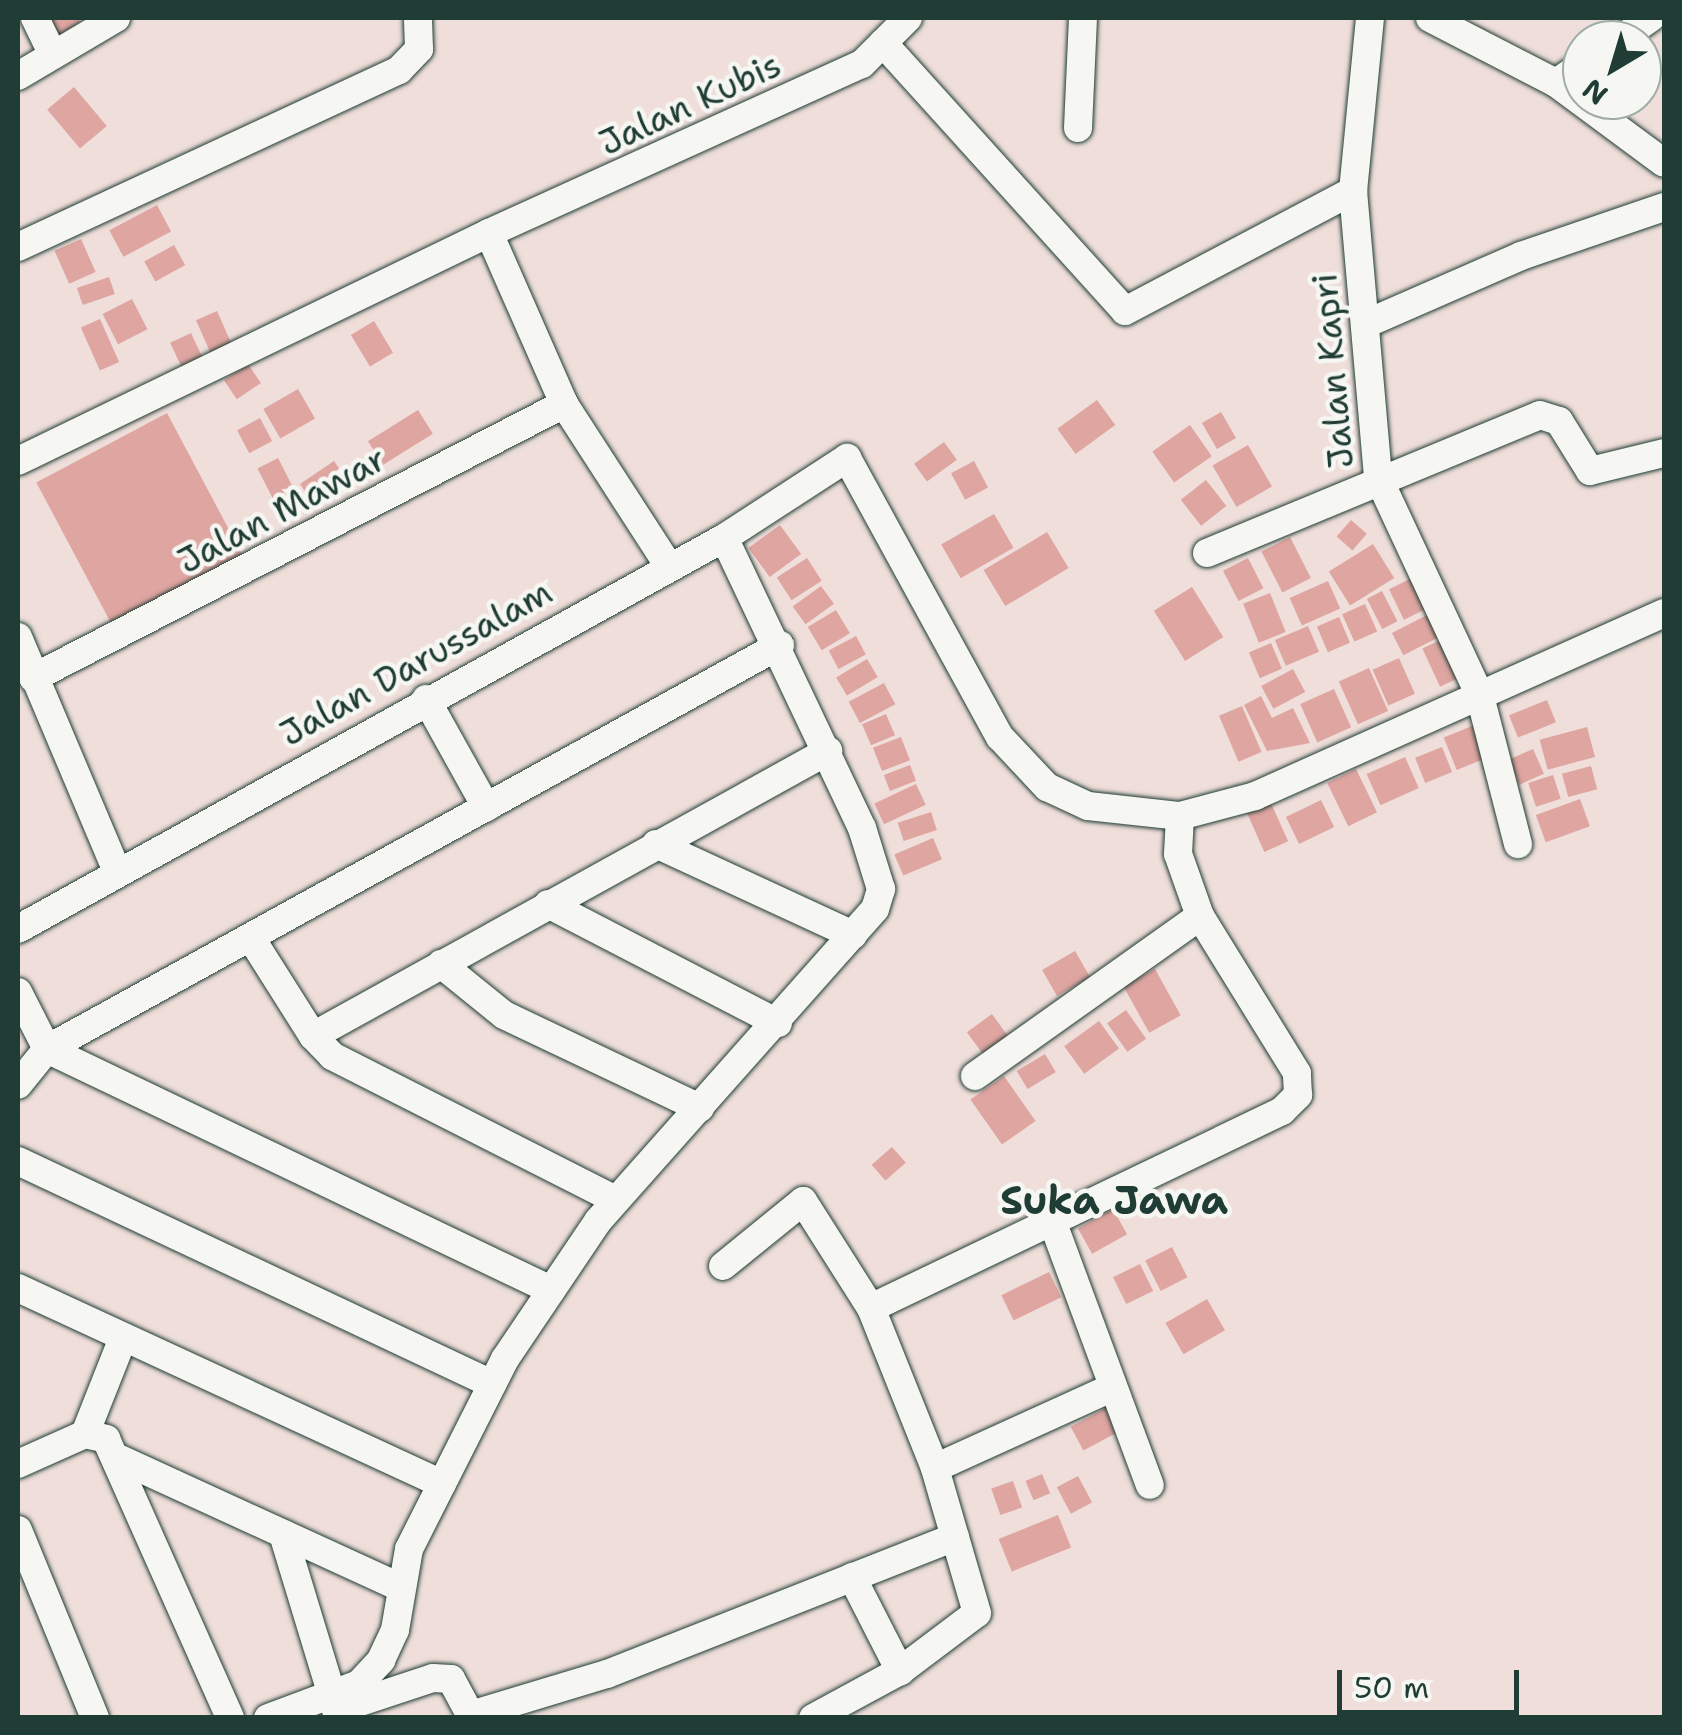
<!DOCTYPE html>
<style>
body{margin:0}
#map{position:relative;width:1682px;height:1735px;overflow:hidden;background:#efdeda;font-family:"Shantell Sans",sans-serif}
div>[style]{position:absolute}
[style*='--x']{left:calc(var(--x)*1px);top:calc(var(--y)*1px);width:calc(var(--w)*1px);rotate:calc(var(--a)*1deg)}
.building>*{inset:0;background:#dfa5a1;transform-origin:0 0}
.roads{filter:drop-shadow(0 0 2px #1f3d34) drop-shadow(0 0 2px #1f3d34)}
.minor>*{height:28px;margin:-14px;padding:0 14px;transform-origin:14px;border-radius:14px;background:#f6f6f2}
span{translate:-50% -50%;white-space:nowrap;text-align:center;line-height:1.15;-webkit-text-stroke:9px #f6f6f2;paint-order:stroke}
.street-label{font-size:35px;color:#1f3d34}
.quarter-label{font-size:40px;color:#1f3d34;font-weight:700}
.frame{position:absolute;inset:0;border:20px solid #1f3d34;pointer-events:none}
.north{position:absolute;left:1562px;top:20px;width:100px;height:100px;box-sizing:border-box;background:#f6f6f2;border:2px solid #a0aca6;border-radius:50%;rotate:218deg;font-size:28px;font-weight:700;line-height:40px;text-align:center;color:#1f3d34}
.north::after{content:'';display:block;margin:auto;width:35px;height:45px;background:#1f3d34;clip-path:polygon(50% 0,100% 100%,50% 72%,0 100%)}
.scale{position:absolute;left:1337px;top:1670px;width:182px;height:45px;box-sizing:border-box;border:5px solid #1f3d34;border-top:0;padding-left:12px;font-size:30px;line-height:35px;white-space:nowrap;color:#1f3d34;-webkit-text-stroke:8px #f6f6f2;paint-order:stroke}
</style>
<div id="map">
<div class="building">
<i style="clip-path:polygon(49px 18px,77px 18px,80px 22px,60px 35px)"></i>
<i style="left:74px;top:87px;width:51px;height:35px;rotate:50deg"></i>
<i style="left:157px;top:205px;width:30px;height:54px;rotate:62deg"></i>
<i style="left:81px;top:239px;width:36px;height:29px;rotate:66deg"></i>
<i style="left:174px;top:245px;width:23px;height:34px;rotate:61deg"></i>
<i style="left:109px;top:277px;width:18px;height:34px;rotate:71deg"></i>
<i style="left:132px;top:299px;width:34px;height:33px;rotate:63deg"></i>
<i style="left:217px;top:311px;width:36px;height:23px;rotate:66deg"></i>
<i style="left:100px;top:319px;width:47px;height:21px;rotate:66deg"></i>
<i style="left:374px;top:321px;width:37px;height:27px;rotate:59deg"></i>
<i style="left:191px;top:333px;width:26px;height:23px;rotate:65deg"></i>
<i style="left:248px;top:364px;width:23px;height:29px;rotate:56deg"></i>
<i style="left:298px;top:389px;width:34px;height:40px;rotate:60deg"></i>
<i style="left:1097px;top:400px;width:31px;height:49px;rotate:54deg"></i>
<i style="left:418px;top:410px;width:28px;height:59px;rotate:58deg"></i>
<i style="left:1221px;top:412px;width:30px;height:22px;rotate:60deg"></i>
<i style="left:167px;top:413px;width:163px;height:148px;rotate:62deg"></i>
<i style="left:260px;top:418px;width:26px;height:26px;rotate:62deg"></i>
<i style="left:1190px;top:425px;width:38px;height:46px;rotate:55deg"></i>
<i style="left:944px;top:442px;width:22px;height:37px;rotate:54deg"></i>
<i style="left:1248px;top:445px;width:48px;height:41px;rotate:60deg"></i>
<i style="left:278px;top:458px;width:45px;height:23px;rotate:63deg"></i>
<i style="left:334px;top:461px;width:22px;height:41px;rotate:56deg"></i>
<i style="left:974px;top:461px;width:30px;height:26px;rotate:62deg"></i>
<i style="left:1206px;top:480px;width:33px;height:32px;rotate:52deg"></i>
<i style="left:994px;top:514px;width:39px;height:61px;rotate:60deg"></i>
<i style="left:1351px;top:520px;width:21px;height:22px;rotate:41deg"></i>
<i style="left:780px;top:525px;width:36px;height:39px;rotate:54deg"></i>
<i style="left:1047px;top:532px;width:42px;height:74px;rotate:59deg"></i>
<i style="left:1290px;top:537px;width:46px;height:32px;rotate:63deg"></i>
<i style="left:1373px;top:544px;width:40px;height:52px;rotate:58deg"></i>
<i style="left:807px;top:558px;width:27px;height:36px;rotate:57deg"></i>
<i style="left:1248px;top:558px;width:34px;height:28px;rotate:63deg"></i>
<i style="left:1416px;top:576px;width:34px;height:30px;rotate:64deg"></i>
<i style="left:1328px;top:581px;width:30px;height:42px;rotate:66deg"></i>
<i style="left:821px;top:586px;width:22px;height:35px;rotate:54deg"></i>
<i style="left:1192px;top:587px;width:59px;height:45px;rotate:58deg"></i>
<i style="left:1382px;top:591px;width:34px;height:17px;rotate:63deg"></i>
<i style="left:1270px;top:593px;width:42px;height:29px;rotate:68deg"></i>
<i style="left:1365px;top:604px;width:30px;height:25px;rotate:66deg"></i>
<i style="left:836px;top:610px;width:27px;height:33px;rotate:59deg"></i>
<i style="left:1433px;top:612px;width:25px;height:46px;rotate:63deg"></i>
<i style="left:1339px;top:617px;width:28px;height:24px;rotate:67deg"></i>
<i style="left:1308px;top:626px;width:28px;height:36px;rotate:67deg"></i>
<i style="left:856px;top:636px;width:21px;height:31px;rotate:62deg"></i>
<i style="left:1445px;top:638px;width:42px;height:25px;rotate:65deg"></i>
<i style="left:1271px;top:643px;width:28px;height:24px;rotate:67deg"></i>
<i style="left:1399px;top:658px;width:39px;height:29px;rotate:66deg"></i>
<i style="left:867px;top:659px;width:21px;height:36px;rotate:59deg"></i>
<i style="left:1369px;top:668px;width:47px;height:33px;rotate:66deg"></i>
<i style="left:1293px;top:669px;width:26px;height:36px;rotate:62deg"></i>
<i style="left:884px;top:683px;width:24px;height:40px;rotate:62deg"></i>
<i style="left:1334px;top:689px;width:42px;height:37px;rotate:66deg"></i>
<i style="clip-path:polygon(1261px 696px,1272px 718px,1293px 708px,1310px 743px,1267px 751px,1244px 705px)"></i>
<i style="left:1547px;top:700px;width:24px;height:41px;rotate:68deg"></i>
<i style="left:1242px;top:706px;width:50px;height:25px;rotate:67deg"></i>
<i style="left:886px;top:714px;width:23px;height:26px;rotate:67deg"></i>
<i style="left:1477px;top:724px;width:35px;height:36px;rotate:68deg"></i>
<i style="left:1587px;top:727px;width:31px;height:49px;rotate:75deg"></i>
<i style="left:901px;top:737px;width:25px;height:30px;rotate:69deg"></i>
<i style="left:1442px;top:747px;width:27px;height:29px;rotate:68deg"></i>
<i style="left:1533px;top:749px;width:27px;height:27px;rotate:66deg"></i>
<i style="left:1405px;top:757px;width:34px;height:42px;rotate:66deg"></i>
<i style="left:910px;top:765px;width:17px;height:28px;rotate:69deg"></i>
<i style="left:1591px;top:766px;width:24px;height:30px;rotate:75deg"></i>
<i style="left:1356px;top:769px;width:48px;height:32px;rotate:64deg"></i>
<i style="left:1553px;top:775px;width:25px;height:26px;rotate:72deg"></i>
<i style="left:916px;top:784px;width:23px;height:46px;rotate:65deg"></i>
<i style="left:1580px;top:799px;width:29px;height:47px;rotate:70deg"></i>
<i style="left:1321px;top:800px;width:30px;height:39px;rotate:64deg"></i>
<i style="left:1271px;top:803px;width:42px;height:26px;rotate:66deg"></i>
<i style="left:931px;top:812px;width:19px;height:35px;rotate:72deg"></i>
<i style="left:933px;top:838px;width:23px;height:42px;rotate:67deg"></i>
<i style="left:1075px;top:951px;width:30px;height:38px;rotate:60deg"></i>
<i style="left:1155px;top:969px;width:53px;height:36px;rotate:61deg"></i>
<i style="left:1126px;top:1010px;width:35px;height:23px;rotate:55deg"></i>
<i style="left:992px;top:1014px;width:32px;height:31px;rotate:54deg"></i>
<i style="left:1099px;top:1021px;width:34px;height:43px;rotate:54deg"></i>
<i style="left:1045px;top:1054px;width:21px;height:33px;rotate:59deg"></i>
<i style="left:1004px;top:1076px;width:55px;height:41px;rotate:55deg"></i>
<i style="left:892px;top:1147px;width:21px;height:27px;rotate:49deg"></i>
<i style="left:1113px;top:1209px;width:29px;height:40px;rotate:61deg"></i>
<i style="left:1172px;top:1247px;width:34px;height:30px;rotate:63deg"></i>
<i style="left:1140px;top:1264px;width:30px;height:30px;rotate:64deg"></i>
<i style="left:1049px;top:1272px;width:28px;height:53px;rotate:64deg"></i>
<i style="left:1207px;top:1299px;width:36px;height:48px;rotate:60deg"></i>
<i style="left:1106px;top:1408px;width:27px;height:40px;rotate:62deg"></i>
<i style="left:1042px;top:1474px;width:21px;height:18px;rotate:67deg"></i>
<i style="left:1078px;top:1476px;width:30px;height:24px;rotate:62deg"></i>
<i style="left:1013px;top:1481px;width:28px;height:23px;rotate:71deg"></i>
<i style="left:1058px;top:1515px;width:35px;height:64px;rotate:68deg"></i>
</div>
<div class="roads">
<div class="minor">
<i style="--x:35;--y:18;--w:41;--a:64.1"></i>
<i style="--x:1370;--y:18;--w:174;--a:95.6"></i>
<i style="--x:1353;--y:191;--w:287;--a:85"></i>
<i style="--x:1378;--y:477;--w:242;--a:65"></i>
<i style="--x:1480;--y:696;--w:153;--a:75.6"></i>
<i style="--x:1430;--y:18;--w:142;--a:27.3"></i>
<i style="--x:1556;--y:83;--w:134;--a:36.5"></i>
<i style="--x:1619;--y:40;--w:39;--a:-35"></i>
<i style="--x:883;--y:43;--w:361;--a:47.9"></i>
<i style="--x:1125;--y:311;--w:258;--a:-27.8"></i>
<i style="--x:18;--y:76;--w:114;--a:-30.6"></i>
<i style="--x:1556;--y:83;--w:32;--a:-35"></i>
<i style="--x:1078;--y:128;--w:110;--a:-87.4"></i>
<i style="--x:489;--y:233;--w:409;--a:-24.4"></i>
<i style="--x:862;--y:64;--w:65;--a:-45"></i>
<i style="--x:18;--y:247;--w:420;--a:-24.9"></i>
<i style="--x:399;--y:70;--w:29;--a:-46"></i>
<i style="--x:419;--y:49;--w:31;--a:-92"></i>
<i style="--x:1370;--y:322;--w:165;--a:-23.6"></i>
<i style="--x:1521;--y:256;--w:151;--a:-18.9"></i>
<i style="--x:18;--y:461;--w:523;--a:-25.83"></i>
<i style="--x:489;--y:233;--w:187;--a:66.3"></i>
<i style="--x:564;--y:404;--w:193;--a:57.1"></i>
<i style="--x:1207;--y:553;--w:360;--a:-22.5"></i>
<i style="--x:1540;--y:415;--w:20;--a:18"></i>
<i style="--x:1559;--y:421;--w:59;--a:58.2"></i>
<i style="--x:1590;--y:471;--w:76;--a:-13.7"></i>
<i style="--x:18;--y:637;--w:254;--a:67.1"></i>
<i style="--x:33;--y:678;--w:598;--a:-27.29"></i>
<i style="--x:426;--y:699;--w:124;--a:60.9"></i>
<i style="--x:656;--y:844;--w:217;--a:24.8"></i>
<i style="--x:548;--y:904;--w:259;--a:27.4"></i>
<i style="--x:18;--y:929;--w:807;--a:-28.98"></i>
<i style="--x:724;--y:538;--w:147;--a:-33"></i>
<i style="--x:847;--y:458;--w:318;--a:61.3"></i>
<i style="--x:1000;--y:737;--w:69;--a:46.8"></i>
<i style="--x:1047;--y:787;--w:45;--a:24.9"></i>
<i style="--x:1088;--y:806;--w:93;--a:6.2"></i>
<i style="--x:1180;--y:816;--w:78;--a:-14.9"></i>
<i style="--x:1255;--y:796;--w:448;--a:-24.1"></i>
<i style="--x:251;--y:938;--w:116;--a:57.7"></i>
<i style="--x:313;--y:1036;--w:589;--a:-28.96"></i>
<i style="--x:441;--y:964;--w:81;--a:39"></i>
<i style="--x:504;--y:1015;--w:217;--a:25.4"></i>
<i style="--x:18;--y:992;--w:64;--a:63"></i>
<i style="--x:47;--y:1049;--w:46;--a:128.9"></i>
<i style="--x:313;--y:1036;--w:28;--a:46"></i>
<i style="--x:332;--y:1056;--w:318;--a:26.9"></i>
<i style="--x:47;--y:1049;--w:837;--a:-28.86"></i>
<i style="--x:47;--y:1049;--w:559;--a:25.56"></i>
<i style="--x:975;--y:1076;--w:276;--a:-35.4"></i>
<i style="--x:18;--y:1161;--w:524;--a:25.2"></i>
<i style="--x:1054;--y:1226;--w:276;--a:69.7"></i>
<i style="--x:723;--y:1266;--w:103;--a:-39.1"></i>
<i style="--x:803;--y:1201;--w:127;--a:57.6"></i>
<i style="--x:871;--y:1308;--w:456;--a:-25.6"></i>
<i style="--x:1282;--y:1111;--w:23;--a:-45"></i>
<i style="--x:1298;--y:1095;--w:22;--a:-93"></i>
<i style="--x:1297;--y:1073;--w:185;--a:-121.7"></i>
<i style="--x:1200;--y:916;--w:66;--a:-109.5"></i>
<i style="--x:1178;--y:854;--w:38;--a:-87"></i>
<i style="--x:18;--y:1288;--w:467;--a:24.8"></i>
<i style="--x:871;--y:1308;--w:172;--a:68.2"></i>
<i style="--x:935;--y:1468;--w:191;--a:-24.4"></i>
<i style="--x:85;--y:1434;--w:103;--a:-68.4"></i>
<i style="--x:120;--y:1459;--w:305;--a:24.6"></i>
<i style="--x:18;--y:1464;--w:73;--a:-24.1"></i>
<i style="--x:85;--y:1434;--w:22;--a:13"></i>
<i style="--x:106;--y:1439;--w:305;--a:66"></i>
<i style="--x:18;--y:1530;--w:203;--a:67.7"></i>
<i style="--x:283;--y:1534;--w:192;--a:73.1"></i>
<i style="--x:852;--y:1577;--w:106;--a:62.9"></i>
<i style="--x:336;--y:1710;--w:102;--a:-18.3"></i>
<i style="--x:433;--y:1678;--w:18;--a:3"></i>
<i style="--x:451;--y:1679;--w:44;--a:61.7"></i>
<i style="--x:471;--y:1715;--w:142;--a:-16.8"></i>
<i style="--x:607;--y:1674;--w:374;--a:-21.5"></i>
<i style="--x:268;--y:1718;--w:97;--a:-20.5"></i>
<i style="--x:359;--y:1684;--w:33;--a:-47"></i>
<i style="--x:381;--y:1660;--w:33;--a:-65"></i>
<i style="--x:395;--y:1630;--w:82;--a:-80.2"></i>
<i style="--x:409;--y:1549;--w:213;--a:-63.2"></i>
<i style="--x:505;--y:1359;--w:166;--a:-56"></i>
<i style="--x:598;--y:1221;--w:417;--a:-48.4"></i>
<i style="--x:875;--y:909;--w:21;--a:-73"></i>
<i style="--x:881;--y:889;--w:64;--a:-107.3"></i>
<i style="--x:862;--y:828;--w:321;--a:-115.4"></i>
<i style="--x:813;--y:1718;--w:99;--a:-28.4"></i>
<i style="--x:900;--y:1671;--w:96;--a:-37"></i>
<i style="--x:977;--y:1613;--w:151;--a:-106.2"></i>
</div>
</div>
<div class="street-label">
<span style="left:690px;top:104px;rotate:-25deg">Jalan Kubis</span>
<span style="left:1333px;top:371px;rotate:-95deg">Jalan Kapri</span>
<span style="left:282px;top:510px;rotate:-28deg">Jalan Mawar</span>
<span style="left:416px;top:663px;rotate:-29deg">Jalan Darussalam</span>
</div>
<div class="quarter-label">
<span style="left:1114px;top:1200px">Suka Jawa</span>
</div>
<div class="frame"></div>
<div class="north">N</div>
<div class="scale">50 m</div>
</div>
